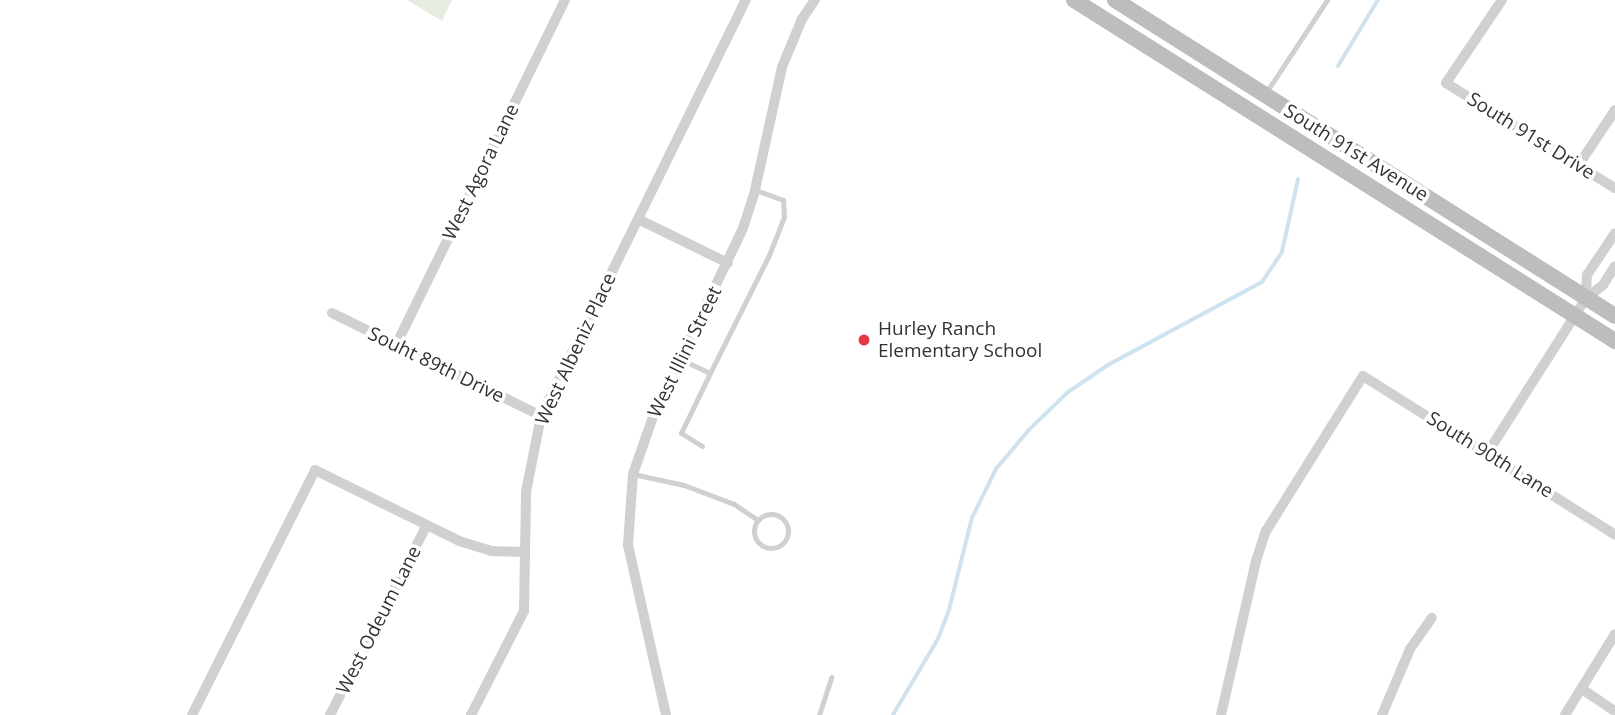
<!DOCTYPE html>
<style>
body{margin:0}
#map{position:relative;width:1615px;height:715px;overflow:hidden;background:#fff;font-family:"Open Sans",sans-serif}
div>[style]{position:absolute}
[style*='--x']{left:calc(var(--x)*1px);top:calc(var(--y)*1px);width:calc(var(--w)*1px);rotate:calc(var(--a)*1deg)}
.green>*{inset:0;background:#e6ecdf}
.stream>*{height:3.5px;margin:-1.75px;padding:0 1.75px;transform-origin:1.75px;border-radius:1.75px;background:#cfe2ee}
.lane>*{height:5px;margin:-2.5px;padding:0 2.5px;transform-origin:2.5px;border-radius:2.5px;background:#d0d0d0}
.lane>.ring{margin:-2.5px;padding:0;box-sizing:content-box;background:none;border:5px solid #d0d0d0;border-radius:50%}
.street>*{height:10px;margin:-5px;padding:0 5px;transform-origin:5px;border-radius:5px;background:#d0d0d0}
.secondary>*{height:16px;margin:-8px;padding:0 8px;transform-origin:8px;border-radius:8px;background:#bdbdbd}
.dots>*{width:19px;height:19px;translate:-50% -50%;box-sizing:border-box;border:4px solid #fff;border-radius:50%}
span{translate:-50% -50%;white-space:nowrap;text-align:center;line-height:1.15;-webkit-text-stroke:7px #fff;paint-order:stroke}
.street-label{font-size:19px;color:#333}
.poi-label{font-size:19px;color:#333}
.left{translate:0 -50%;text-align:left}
</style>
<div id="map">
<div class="green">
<i style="clip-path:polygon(407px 0,452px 0,442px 21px)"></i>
</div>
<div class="stream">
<i style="--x:1338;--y:66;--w:77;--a:-58.8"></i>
<i style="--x:893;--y:715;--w:88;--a:-59.4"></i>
<i style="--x:938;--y:639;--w:31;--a:-69"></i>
<i style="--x:949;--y:610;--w:95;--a:-76"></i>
<i style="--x:972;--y:518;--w:55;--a:-63.9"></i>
<i style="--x:996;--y:469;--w:51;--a:-49.8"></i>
<i style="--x:1029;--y:430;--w:53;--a:-44.2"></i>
<i style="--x:1067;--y:393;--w:50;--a:-34.3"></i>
<i style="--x:1108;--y:365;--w:175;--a:-28.3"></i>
<i style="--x:1262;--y:282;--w:36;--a:-56"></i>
<i style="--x:1282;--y:252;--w:74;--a:-77.5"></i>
</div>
<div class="lane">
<i style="--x:1265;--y:94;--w:113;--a:-56.6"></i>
<i style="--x:680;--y:359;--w:33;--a:25"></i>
<i style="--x:710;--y:373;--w:132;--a:-63.4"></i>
<i style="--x:769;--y:255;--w:41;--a:-68.5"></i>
<i style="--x:784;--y:217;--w:17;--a:-93"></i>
<i style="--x:783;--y:200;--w:30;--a:-160"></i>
<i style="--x:702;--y:446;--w:25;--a:-148"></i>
<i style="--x:681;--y:433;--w:67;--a:-64.2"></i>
<i style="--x:633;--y:474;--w:52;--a:12.2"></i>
<i style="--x:684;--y:485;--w:53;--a:20.8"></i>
<i style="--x:734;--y:504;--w:29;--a:34"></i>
<i class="ring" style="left:754px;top:514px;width:29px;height:29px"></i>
<i style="--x:819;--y:715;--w:40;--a:-72"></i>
</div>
<div class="street">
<i style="--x:1502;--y:0;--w:100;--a:124"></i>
<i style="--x:1446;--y:83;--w:199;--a:31.9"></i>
<i style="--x:1578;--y:166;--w:67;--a:-56.5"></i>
<i style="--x:638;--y:219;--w:100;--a:26.1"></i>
<i style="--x:1586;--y:298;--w:23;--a:-88"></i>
<i style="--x:1587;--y:275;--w:50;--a:-56.3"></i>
<i style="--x:332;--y:313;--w:233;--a:26.2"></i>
<i style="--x:396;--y:345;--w:384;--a:-63.9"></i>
<i style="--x:1488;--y:452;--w:183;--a:-57.5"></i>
<i style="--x:1586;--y:298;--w:21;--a:-37"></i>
<i style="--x:1603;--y:285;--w:22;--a:-58"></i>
<i style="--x:1582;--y:689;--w:40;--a:34"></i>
<i style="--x:192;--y:715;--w:274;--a:-63.3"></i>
<i style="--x:315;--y:470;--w:161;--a:26.2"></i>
<i style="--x:459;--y:541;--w:34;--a:17"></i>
<i style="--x:492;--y:551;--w:32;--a:2"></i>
<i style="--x:330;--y:715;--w:213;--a:-63"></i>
<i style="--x:471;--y:715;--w:117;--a:-63"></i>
<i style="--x:524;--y:611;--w:119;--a:-89"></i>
<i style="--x:526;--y:492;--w:77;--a:-78.8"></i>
<i style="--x:541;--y:416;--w:464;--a:-63.8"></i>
<i style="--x:666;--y:715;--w:174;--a:-102.6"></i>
<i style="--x:628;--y:545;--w:71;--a:-86"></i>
<i style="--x:633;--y:474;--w:64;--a:-70.7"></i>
<i style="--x:654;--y:414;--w:206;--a:-64.4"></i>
<i style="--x:743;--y:228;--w:40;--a:-72"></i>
<i style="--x:755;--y:190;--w:126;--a:-77.6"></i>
<i style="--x:782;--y:67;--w:52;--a:-67.4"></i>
<i style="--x:802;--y:19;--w:23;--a:-56"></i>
<i style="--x:1221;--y:715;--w:158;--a:-77.2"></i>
<i style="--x:1256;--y:561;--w:32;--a:-72"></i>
<i style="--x:1266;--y:531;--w:183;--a:-58"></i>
<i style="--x:1363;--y:376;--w:298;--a:32.2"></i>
<i style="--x:1382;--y:715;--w:72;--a:-67"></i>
<i style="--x:1410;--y:649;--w:38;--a:-55"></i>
<i style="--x:1565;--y:715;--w:95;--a:-58.3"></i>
</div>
<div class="secondary">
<i style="--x:1074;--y:0;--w:640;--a:32.22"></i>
<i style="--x:1115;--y:0;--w:591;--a:32.29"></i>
</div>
<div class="dots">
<i style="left:864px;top:340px;background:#e63946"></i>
</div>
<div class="street-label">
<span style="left:1531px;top:136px;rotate:32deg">South 91st Drive</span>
<span style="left:1356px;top:153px;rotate:32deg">South 91st Avenue</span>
<span style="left:481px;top:172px;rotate:-64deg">West Agora Lane</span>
<span style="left:576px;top:349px;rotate:-65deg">West Albeniz Place</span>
<span style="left:685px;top:352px;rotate:-64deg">West Illini Street</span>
<span style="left:436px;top:365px;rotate:26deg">Souht 89th Drive</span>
<span style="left:1490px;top:455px;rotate:32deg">South 90th Lane</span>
<span style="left:379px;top:620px;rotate:-63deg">West Odeum Lane</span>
</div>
<div class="poi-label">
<span class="left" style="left:878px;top:340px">Hurley Ranch<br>Elementary School</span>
</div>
</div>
